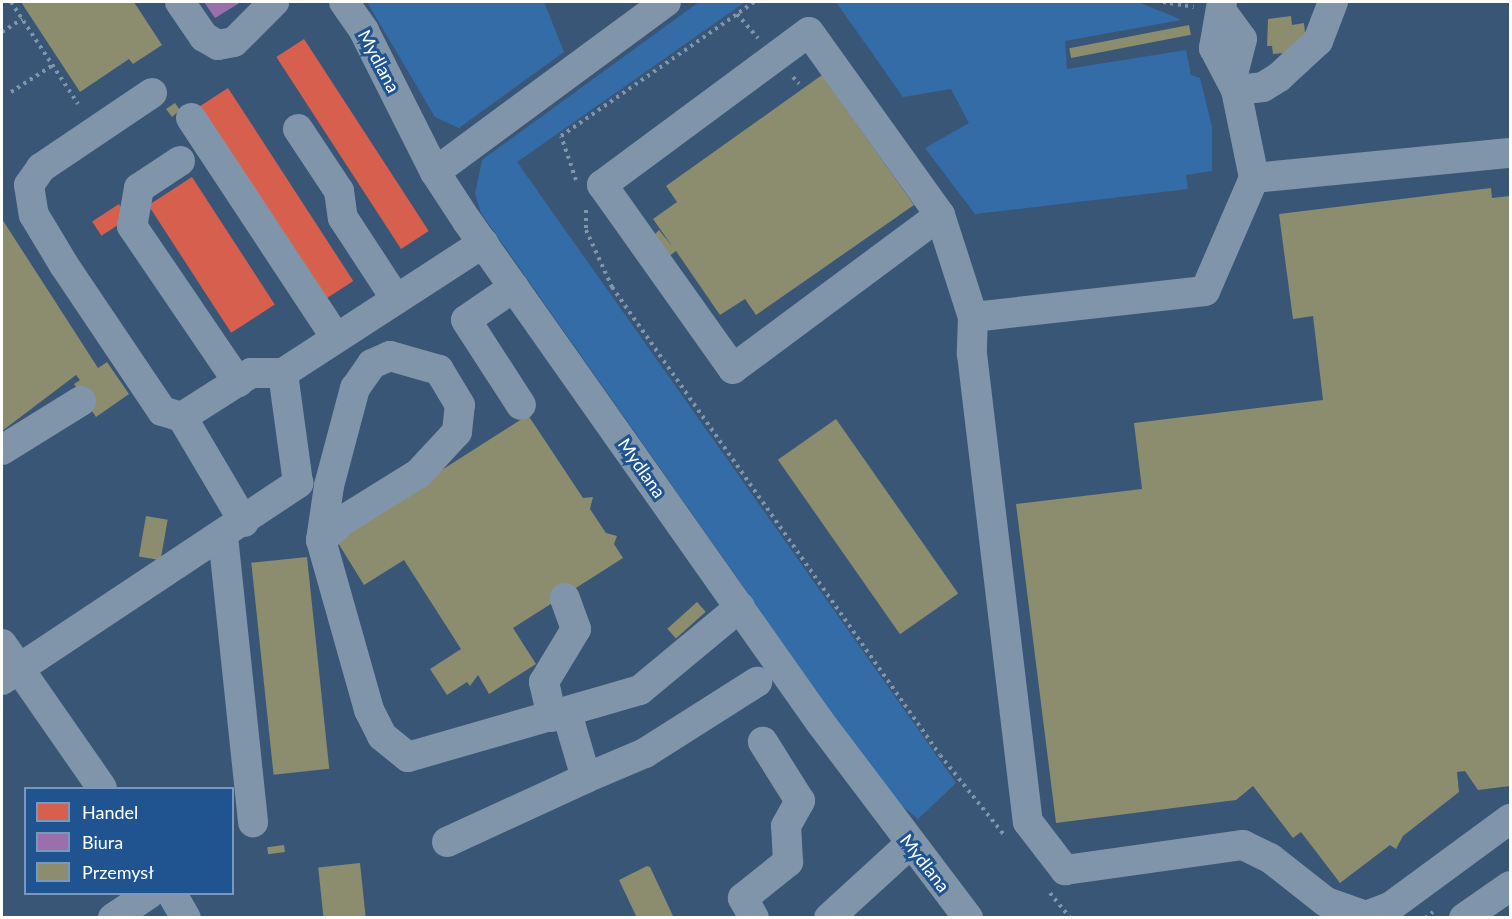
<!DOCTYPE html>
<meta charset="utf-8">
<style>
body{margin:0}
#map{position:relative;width:1512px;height:919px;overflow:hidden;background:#395677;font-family:Lato,sans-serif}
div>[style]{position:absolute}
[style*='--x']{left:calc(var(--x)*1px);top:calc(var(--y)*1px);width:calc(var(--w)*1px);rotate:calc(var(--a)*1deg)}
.green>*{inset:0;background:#346ca7}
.shops>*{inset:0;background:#d6604d;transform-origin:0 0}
.offices>*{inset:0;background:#9970ab}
.industry>*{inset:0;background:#8c8c6e;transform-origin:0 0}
.path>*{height:4px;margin-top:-2px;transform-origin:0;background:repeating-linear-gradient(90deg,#8195aa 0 3px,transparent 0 7.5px)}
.minor>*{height:30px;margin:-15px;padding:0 15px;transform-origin:15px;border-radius:15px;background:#8195aa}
span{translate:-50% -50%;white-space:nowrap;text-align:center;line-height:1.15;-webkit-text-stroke:6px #1f5491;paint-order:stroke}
.street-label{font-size:18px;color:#fff}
.frame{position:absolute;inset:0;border:3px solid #fff;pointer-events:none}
.legend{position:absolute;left:24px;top:787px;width:210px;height:108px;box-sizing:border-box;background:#1f5491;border:2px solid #7998bd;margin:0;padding:8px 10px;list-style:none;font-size:18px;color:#fff}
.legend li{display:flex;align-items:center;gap:12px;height:30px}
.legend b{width:30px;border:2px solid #7998bd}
</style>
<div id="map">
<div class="green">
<i style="clip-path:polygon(367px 2px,544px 2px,564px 52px,459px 128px,435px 117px)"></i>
<i style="clip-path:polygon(699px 2px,745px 2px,517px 162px,956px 783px,918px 819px,891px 797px,481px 213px,475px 194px,482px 160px)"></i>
<i style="clip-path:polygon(836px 2px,1138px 2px,1175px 17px,1181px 20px,1065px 41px,1067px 69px,1186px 50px,1191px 75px,1200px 78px,1212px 127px,1212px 171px,1186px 175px,1188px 189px,975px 214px,925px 148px,969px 123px,951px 89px,903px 97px)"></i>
</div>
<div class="shops">
<i style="left:304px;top:39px;width:229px;height:33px;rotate:57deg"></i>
<i style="left:228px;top:88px;width:230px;height:34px;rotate:57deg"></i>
<i style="left:192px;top:177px;width:152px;height:52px;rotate:57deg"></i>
<i style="left:119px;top:204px;width:17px;height:32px;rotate:57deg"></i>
</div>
<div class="offices">
<i style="clip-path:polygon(204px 2px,241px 2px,215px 18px)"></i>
</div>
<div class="industry">
<i style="clip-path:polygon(21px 2px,134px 2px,162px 45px,133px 64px,129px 59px,80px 92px)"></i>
<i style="clip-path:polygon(1291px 16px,1292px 25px,1304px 23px,1306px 41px,1295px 52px,1273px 54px,1272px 46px,1267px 46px,1268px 19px)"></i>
<i style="left:1189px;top:25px;width:10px;height:122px;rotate:79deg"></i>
<i style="clip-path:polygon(822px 75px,914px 205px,756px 315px,745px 299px,720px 315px,676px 251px,668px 257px,653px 236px,659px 230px,672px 246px,653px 219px,677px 202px,666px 186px)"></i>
<i style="clip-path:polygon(175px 103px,180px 110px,172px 117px,166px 109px)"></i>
<i style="clip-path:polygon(1491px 188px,1492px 198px,1510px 196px,1510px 786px,1478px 790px,1465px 771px,1457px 772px,1459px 792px,1403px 836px,1396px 849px,1390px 845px,1340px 883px,1301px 832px,1293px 838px,1253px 786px,1236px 800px,1056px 823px,1016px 504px,1142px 489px,1134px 423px,1323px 400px,1313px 316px,1293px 319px,1279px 214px)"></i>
<i style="clip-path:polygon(2px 219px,98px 368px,107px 362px,129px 394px,96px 417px,74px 384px,80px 380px,76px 375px,2px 431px)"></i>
<i style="clip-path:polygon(528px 415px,583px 498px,593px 497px,590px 509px,606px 533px,617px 536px,614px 544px,623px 558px,513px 628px,536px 664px,489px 694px,478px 675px,470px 686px,467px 682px,447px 695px,430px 669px,461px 649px,404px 560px,364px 585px,335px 538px)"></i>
<i style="left:836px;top:419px;width:213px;height:71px;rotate:55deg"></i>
<i style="left:146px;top:516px;width:22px;height:41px;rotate:10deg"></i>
<i style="left:307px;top:557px;width:213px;height:56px;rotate:84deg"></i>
<i style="left:697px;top:602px;width:13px;height:40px;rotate:48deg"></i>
<i style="left:284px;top:845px;width:7px;height:17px;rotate:82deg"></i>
<i style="left:360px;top:863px;width:55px;height:42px;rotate:84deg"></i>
<i style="clip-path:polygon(647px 866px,650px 867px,674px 918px,637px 918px,619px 880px)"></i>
</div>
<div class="path">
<i style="--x:11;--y:2;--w:122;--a:56.7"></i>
<i style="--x:754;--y:2;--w:21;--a:145"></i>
<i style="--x:737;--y:14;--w:32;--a:49"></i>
<i style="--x:1163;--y:2;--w:31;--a:9"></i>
<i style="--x:2;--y:32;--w:24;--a:-33"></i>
<i style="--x:793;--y:77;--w:9;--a:49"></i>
<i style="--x:11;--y:92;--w:50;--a:-32.7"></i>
<i style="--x:576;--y:180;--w:46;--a:-108.8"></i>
<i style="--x:561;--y:136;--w:214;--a:-34.7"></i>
<i style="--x:586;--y:210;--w:20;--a:90"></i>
<i style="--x:586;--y:230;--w:63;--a:65.5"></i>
<i style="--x:612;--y:287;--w:571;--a:54.98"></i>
<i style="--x:940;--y:755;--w:102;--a:51.3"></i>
<i style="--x:1050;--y:893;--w:32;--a:51"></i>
<i style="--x:1425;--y:918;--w:10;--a:-37"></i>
</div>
<div class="minor">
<i style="--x:180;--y:2;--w:42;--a:55.6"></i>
<i style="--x:204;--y:37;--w:16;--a:30"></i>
<i style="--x:218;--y:45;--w:16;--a:-11"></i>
<i style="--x:234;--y:42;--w:57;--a:-45"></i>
<i style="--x:344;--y:2;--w:35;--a:55"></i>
<i style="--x:364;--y:31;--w:158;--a:63.3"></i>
<i style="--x:435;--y:172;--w:59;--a:56.9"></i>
<i style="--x:467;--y:221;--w:613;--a:54.83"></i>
<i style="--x:820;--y:722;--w:246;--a:52.9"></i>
<i style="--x:1222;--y:2;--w:47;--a:99.9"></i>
<i style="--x:1214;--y:48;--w:47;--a:62.4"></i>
<i style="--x:1236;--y:90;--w:90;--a:78.4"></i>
<i style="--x:1254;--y:178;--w:123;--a:113.4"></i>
<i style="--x:1205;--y:291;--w:233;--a:173.6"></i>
<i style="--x:973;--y:317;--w:37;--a:92"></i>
<i style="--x:972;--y:354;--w:471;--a:83.2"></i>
<i style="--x:1028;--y:822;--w:61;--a:52.4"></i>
<i style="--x:1065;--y:870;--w:180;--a:-8"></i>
<i style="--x:1243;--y:845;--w:30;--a:26"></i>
<i style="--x:1270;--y:858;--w:71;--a:38.2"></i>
<i style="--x:1326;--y:902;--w:42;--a:19.3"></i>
<i style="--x:1366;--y:916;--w:26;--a:-21"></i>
<i style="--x:1390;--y:907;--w:149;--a:-36.3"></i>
<i style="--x:1223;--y:13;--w:32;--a:54"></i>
<i style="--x:1242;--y:39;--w:40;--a:104.4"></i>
<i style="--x:1236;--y:90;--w:27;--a:-6"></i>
<i style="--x:1263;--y:87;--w:19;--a:-32"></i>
<i style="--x:1279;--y:77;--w:53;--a:-42.7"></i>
<i style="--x:1318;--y:41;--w:42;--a:-69"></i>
<i style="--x:152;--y:93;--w:134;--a:146"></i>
<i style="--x:41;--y:168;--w:21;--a:125"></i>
<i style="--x:29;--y:185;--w:30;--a:81"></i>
<i style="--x:34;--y:215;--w:58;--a:59"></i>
<i style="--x:64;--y:265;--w:176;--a:56.1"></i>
<i style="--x:162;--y:411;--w:21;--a:17"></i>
<i style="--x:191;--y:118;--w:263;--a:56.6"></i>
<i style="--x:298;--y:129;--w:74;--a:56.5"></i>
<i style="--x:339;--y:191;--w:27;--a:82"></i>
<i style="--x:343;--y:218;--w:97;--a:56.8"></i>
<i style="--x:180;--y:161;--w:49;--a:146.6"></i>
<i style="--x:139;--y:188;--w:39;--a:100"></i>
<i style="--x:132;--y:226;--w:189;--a:55.8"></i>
<i style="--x:435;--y:172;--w:287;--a:-36.4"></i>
<i style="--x:1254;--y:178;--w:257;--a:-5.6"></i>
<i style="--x:940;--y:215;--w:258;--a:143.4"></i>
<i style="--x:733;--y:369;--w:226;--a:-125.4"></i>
<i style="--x:602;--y:185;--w:257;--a:-36.5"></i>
<i style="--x:809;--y:32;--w:225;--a:54.4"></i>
<i style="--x:940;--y:215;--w:107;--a:72.1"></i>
<i style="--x:514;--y:287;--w:58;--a:145.5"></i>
<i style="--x:466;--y:320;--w:101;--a:57.1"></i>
<i style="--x:2;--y:450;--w:93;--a:-31.8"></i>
<i style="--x:244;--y:522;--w:122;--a:-120.6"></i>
<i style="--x:182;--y:417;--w:82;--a:-32.5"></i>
<i style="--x:251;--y:373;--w:32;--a:0"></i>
<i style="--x:223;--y:536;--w:288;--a:84"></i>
<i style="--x:321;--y:540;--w:28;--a:-42"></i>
<i style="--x:342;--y:521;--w:91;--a:-31.9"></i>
<i style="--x:419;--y:473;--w:56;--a:-47.2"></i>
<i style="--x:457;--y:432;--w:27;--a:-84"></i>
<i style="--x:460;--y:405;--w:41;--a:-121"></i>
<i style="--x:439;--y:370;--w:51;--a:-164.1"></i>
<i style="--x:390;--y:356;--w:20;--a:156"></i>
<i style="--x:372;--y:364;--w:29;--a:125"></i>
<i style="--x:355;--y:388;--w:101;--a:104.9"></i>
<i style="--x:329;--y:486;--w:55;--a:98.4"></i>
<i style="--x:321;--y:540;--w:177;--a:74.2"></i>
<i style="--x:369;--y:710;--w:29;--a:63"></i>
<i style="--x:382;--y:736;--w:33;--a:39"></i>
<i style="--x:408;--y:757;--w:241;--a:-16.1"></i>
<i style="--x:640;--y:690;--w:130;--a:-39.7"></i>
<i style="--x:2;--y:644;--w:175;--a:55.2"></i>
<i style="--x:2;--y:680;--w:356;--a:-33.6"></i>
<i style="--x:298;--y:483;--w:111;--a:-97.8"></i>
<i style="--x:283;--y:373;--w:239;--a:-33"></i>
<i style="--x:552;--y:717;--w:36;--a:-103"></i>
<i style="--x:544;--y:682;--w:62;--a:-58.9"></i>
<i style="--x:576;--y:629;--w:33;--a:-110"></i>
<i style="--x:586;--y:778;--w:64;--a:-23"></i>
<i style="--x:645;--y:753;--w:133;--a:-32.4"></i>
<i style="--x:447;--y:842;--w:153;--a:-24.7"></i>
<i style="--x:586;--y:778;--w:68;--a:-106.3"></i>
<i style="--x:172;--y:894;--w:28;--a:60"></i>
<i style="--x:113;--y:918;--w:43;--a:-33.7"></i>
<i style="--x:754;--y:918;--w:23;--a:-119"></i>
<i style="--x:743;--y:898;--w:58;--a:-38.7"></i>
<i style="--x:788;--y:862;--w:36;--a:-93"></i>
<i style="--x:786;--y:826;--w:29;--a:-61"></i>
<i style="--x:800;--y:801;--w:70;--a:-122.1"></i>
<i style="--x:829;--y:918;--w:108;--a:-42.4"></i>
<i style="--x:1464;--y:918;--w:56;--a:-34.8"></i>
</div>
<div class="street-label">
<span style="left:379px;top:61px;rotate:62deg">Mydlana</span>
<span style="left:642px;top:468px;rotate:55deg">Mydlana</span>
<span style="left:925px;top:863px;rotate:52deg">Mydlana</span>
</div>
<div class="frame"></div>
<ul class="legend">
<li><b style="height:16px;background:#d6604d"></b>Handel</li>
<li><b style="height:16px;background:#9970ab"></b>Biura</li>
<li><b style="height:16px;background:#8c8c6e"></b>Przemysł</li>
</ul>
</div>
